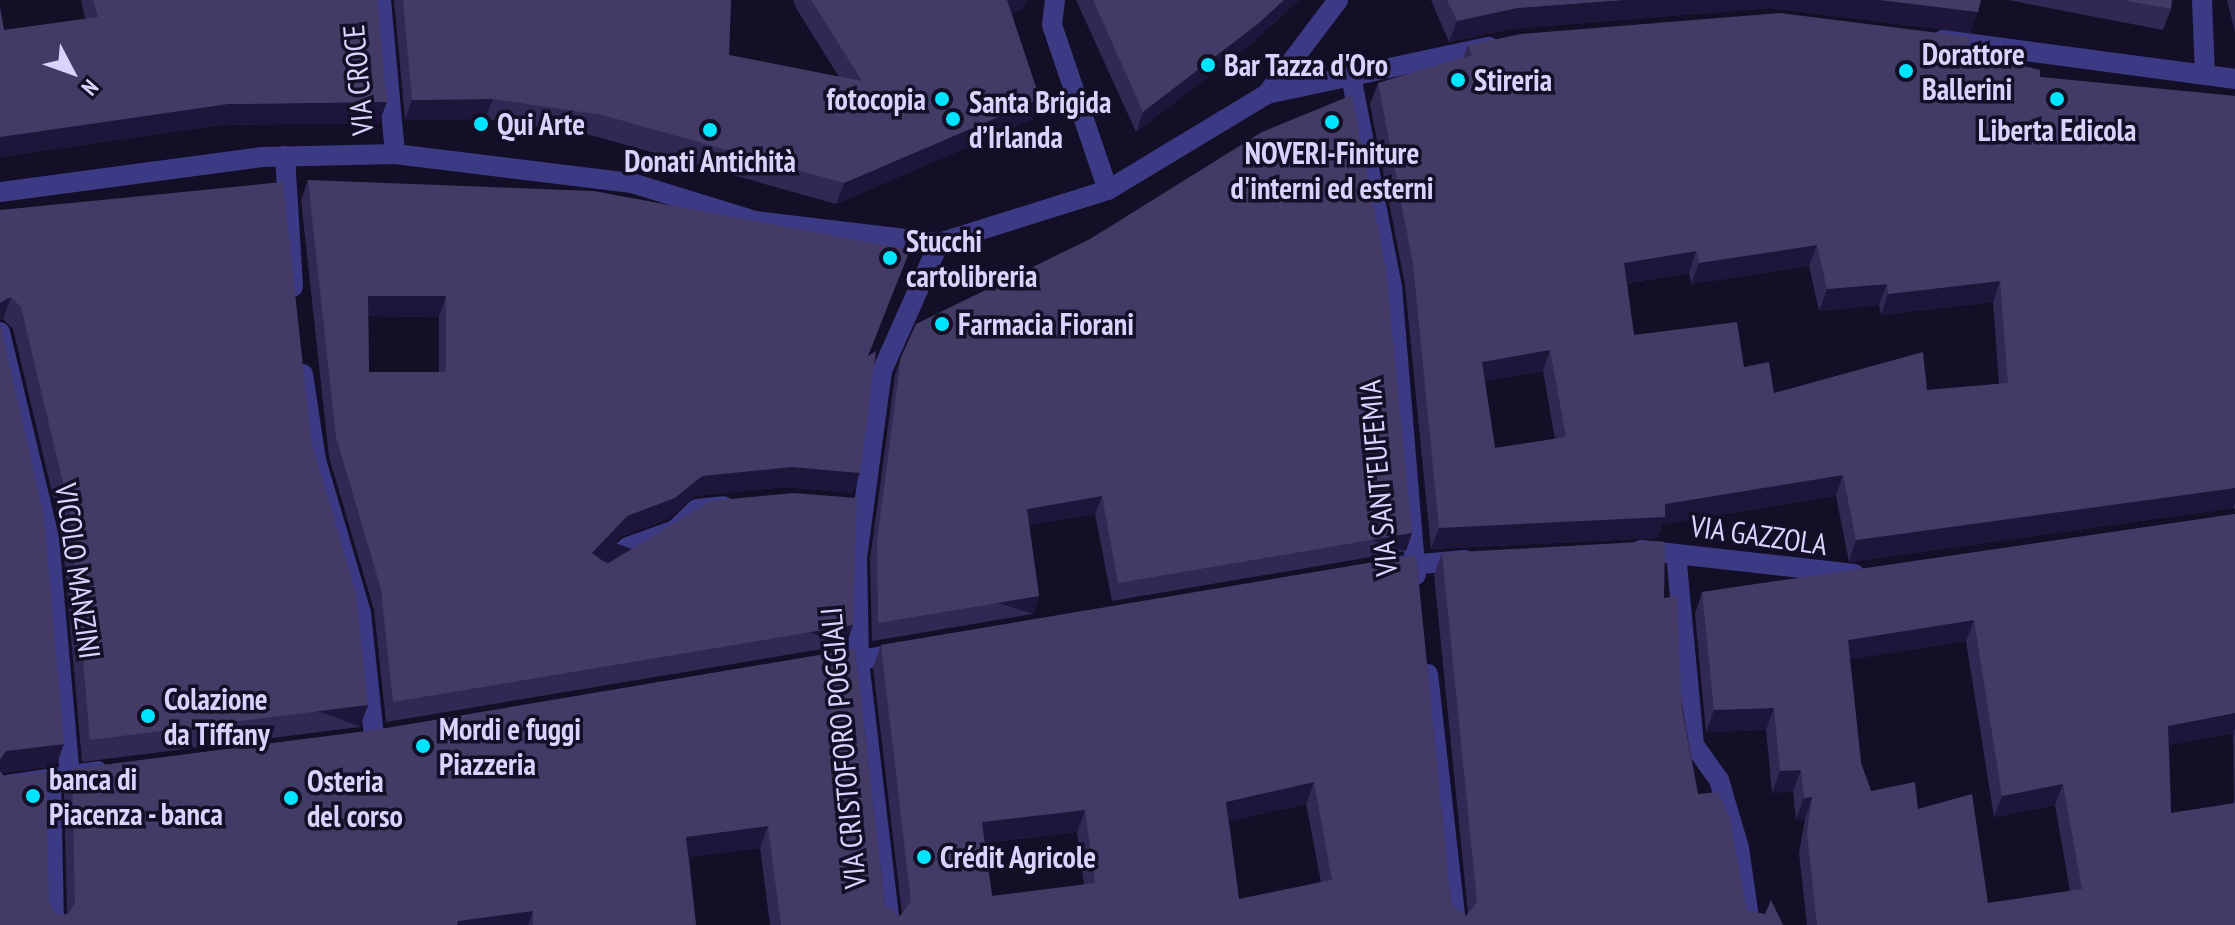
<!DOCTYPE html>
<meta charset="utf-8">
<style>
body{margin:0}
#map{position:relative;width:2235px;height:925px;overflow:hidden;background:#130f26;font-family:"PT Sans Narrow",sans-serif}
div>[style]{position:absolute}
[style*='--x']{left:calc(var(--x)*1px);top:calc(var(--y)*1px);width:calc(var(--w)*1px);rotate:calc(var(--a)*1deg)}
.lane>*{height:20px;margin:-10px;padding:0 10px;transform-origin:10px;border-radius:10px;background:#3d3a85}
.street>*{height:20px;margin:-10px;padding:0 10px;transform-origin:10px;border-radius:10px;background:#3d3a85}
.wall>*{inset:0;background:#312854}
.shaded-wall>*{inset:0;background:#1d163a;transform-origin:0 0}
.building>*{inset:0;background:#433a66}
.dots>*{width:22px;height:22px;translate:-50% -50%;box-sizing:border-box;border:4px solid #130f26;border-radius:50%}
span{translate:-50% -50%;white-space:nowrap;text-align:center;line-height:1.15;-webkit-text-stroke:7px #130f26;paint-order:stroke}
.poi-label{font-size:30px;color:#d9d4ff;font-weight:700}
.left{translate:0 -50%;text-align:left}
.right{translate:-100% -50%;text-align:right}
.street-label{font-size:30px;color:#d9d4ff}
.north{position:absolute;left:32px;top:32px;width:80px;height:80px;-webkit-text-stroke:6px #130f26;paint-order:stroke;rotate:131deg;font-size:22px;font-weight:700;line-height:32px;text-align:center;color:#d9d4ff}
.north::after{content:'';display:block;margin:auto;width:28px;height:36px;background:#d9d4ff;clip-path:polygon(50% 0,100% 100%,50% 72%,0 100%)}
</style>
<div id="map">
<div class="lane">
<i style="--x:2202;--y:0;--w:75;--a:87.7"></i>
<i style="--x:1676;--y:554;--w:192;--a:84.6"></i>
<i style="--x:1694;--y:745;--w:43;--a:54.5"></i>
<i style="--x:1719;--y:780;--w:71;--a:73.6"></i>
<i style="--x:1739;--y:848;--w:78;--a:81.9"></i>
</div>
<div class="street">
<i style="--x:381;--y:0;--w:155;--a:84.8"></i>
<i style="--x:1055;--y:0;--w:25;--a:97"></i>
<i style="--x:1052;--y:25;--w:174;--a:71.3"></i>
<i style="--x:1943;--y:40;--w:295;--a:7.6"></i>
<i style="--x:1351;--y:76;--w:214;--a:79"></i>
<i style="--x:1392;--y:286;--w:290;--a:85.3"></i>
<i style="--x:1267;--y:94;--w:118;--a:-52.9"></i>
<i style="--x:285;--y:156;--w:131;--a:86.5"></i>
<i style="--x:0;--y:192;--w:265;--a:-7.6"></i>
<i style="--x:263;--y:157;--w:132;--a:-1.3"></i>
<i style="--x:395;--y:154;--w:239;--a:7"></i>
<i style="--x:632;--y:183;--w:129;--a:17.2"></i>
<i style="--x:755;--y:221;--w:185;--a:6.8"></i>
<i style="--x:939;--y:243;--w:177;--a:-17.4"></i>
<i style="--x:1108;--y:190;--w:186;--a:-31.1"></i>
<i style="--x:1267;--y:94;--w:227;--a:-12"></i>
<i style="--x:0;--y:332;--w:211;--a:76.6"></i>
<i style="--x:49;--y:537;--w:239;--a:85"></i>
<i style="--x:303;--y:374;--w:87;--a:81.4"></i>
<i style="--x:316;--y:460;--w:159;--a:73.6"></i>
<i style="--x:361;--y:613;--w:125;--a:84"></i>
<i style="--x:1641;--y:550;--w:215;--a:6.4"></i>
<i style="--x:1389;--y:567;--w:76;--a:-5.3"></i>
<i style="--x:597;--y:572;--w:40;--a:-39"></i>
<i style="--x:628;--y:547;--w:50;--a:-19.9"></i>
<i style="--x:675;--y:530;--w:30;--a:-44"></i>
<i style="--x:697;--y:509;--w:27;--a:-6"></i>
<i style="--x:830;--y:665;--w:72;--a:-9.6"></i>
<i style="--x:1428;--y:674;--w:253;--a:83.6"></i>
<i style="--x:51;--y:779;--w:146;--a:88.8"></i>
<i style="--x:0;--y:786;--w:99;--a:-8.7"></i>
<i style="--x:890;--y:925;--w:266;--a:-96.7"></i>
<i style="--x:859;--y:661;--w:103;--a:-91.1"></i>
<i style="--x:857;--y:558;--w:189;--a:-82.4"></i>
<i style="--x:882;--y:371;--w:140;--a:-66"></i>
</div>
<div class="wall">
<i style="clip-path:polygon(81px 0,377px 0,379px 123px,220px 125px,0 157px,0 8px,4px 30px,85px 19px)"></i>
<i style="clip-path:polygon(394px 0,731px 0,729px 55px,839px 77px,796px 8px,793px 0,1026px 0,1023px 9px,1012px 13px,1033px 119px,836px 204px,594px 136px,485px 119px,405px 120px)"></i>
<i style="clip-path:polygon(1076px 0,1299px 0,1251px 44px,1136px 132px)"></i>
<i style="clip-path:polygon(1431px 0,1981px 0,1970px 33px,1771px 8px,1510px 29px,1449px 42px)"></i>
<i style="clip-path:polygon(2008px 0,2172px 0,2171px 9px,2163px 30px)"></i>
<i style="clip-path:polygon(2227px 0,2235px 0,2235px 32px)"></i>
<i style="clip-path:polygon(evenodd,1468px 45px,1967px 53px,2040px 77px,2235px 96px,2235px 509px,2233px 508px,1849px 562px,1836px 496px,1662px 524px,1657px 538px,1431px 549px,1405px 285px,1370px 104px,1378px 83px,1463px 58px,1468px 45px,1809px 266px,1819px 311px,1879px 305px,1881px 315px,1993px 302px,1999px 384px,1927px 390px,1774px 393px,1744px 367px,1634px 335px,1627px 283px,1689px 273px,1691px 284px,1809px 266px,1468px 45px,1543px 371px,1555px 439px,1495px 448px,1485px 381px,1543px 371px)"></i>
<i style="clip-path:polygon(evenodd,308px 180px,869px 356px,853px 493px,785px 487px,695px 496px,668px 519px,620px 537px,599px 558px,607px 564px,853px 625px,846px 645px,386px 722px,374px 610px,329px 457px,301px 200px,308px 180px,368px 316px,439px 317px,439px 372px,369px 372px,368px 316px)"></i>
<i style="clip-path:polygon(0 210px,311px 440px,368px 705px,360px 727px,82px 762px,62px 534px,13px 329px,3px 319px)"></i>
<i style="clip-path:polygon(evenodd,0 324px,56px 766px,1px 773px,49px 903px,56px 915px,67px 915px,64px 791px,72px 769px,375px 730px,855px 649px,885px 905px,900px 916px,902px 914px,873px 667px,881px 645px,1416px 555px,1451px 904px,1466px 916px,1468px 913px,1434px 575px,1442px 553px,1664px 598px,1698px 794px,1747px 910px,1783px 925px,770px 925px,760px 848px,689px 857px,696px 925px,0 925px,0 324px,1306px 804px,1321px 882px,1239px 899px,1229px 821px,1306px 804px,0 324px,1077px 832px,1084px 885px,992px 896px,985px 843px,1077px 832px)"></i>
<i style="clip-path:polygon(901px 357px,1406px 551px,1112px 601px,1095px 514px,1029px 525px,1039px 596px,1033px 614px,872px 641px,870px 559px,895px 375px)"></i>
<i style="clip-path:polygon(evenodd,2235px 514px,2235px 925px,1807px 925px,1799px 853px,1805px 819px,1796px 820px,1793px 791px,1772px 793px,1766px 730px,1706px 732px,1695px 614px,1702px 592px,2235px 514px,1966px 641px,1994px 817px,2055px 805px,2070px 891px,1988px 903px,1871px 791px,1861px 763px,1850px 659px,1966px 641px,2235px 514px,2233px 733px,2234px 804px,2171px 813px,2169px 745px,2233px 733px)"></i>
</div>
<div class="shaded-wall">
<i style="clip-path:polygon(1006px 0,1026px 0,1023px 9px,999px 18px)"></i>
<i style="clip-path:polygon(1284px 0,1299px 0,1251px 44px,1136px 132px,1143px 112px)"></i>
<i style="clip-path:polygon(1623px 0,1880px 0,1978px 12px,1970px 33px,1771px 8px,1510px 29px,1449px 42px,1457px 21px,1517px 8px)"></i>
<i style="clip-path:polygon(493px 99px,485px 119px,405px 120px,412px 100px)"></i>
<i style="clip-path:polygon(1040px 99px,1033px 119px,836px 204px,844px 183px)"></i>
<i style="clip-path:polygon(387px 102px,379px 123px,220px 125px,0 157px,0 137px,228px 104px)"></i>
<i style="clip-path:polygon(1817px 245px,1809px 266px,1691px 284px,1699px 263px)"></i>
<i style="clip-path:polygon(1696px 251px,1689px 273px,1617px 284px,1624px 263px)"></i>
<i style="clip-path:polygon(2000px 281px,1993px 302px,1881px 315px,1888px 294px)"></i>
<i style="clip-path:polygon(1887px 284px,1879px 305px,1819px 311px,1827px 289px)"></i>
<i style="clip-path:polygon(368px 296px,446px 296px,439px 317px,361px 316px)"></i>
<i style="clip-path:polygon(11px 297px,3px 319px,0 321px,0 303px)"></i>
<i style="clip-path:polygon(1550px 350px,1543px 371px,1474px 383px,1482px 362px)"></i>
<i style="clip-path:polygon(792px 467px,860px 473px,853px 493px,785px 487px,695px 496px,668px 519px,620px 537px,584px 573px,592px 553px,627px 516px,702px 476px)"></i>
<i style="clip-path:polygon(1843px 475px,1836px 496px,1662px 524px,1657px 538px,1431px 549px,1439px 528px,1665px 504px)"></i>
<i style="clip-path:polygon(2235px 488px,2235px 503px,2233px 508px,1849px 562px,1856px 540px)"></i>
<i style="clip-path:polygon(1102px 496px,1095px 514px,1020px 527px,1027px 509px)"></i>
<i style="left:1412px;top:533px;width:19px;height:298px;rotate:108deg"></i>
<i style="left:1039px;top:596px;width:19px;height:163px;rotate:108deg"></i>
<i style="clip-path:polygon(1974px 620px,1966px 641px,1841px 661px,1848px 640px)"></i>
<i style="left:853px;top:625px;width:21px;height:466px;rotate:109deg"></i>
<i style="left:368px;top:705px;width:23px;height:280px;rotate:110deg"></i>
<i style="clip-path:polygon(1774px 708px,1766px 730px,1706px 732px,1714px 710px)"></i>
<i style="clip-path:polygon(2235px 713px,2235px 728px,2233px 733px,2160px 747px,2168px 726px)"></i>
<i style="clip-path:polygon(64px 744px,56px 766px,0 773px,0 759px,6px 751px)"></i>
<i style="clip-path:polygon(1801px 770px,1793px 791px,1772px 793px,1780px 771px)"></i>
<i style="clip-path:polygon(1314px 782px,1306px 804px,1218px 824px,1226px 802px)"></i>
<i style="clip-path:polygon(2063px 784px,2055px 805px,1994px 817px,2002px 796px)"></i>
<i style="clip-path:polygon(1812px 797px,1805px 819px,1796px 820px,1804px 798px)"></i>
<i style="clip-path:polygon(1085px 810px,1077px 832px,974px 844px,982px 822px)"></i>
<i style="clip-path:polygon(768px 826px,760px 848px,678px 859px,686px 837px)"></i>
<i style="clip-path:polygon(533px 911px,528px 925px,456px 925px,458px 921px)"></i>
</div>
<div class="building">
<i style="clip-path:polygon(93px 0,377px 0,387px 102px,228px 104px,0 137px,0 8px,4px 30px,98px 17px)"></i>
<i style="clip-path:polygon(403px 0,731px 0,729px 55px,862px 81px,811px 0,1007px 0,1040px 99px,844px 183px,602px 115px,493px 99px,412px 100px)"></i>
<i style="clip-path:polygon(1093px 0,1284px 0,1259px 23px,1143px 112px)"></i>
<i style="clip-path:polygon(1447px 0,1623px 0,1517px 8px,1457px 21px)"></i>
<i style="clip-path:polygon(1880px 0,1981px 0,1978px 12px)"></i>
<i style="clip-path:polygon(2123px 0,2172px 0,2171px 9px)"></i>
<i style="clip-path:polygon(evenodd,1780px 13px,1971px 37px,1967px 53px,2040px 70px,2040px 77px,2235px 96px,2235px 488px,1856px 540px,1843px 475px,1665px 504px,1665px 517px,1439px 528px,1413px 263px,1378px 83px,1472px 55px,1468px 45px,1521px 34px,1780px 13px,1817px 245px,1827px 289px,1887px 284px,1888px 294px,2000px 281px,2008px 383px,1927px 390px,1923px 352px,1774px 393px,1769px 362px,1744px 367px,1737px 322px,1634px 335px,1624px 263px,1696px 251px,1699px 263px,1817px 245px,1780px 13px,1550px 350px,1566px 437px,1495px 448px,1482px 362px,1550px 350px)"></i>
<i style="clip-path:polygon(1352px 95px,1386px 270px,1412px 533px,1118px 583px,1102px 496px,1027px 509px,1039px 596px,878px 623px,877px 541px,901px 357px,916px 324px,1090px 239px,1262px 132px)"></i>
<i style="clip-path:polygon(evenodd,308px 180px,594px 191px,910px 250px,868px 356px,876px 351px,860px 473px,792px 467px,702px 476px,675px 498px,627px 516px,592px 553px,607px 564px,710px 501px,793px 493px,857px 498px,853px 625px,393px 702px,381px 589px,336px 437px,308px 180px,368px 296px,446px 296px,446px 372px,369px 372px,368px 296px)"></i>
<i style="clip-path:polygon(283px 182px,311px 440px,356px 594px,368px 705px,90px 740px,70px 512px,21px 307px,11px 297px,0 303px,0 210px)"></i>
<i style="clip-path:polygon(0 324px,44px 517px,64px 744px,6px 751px,0 759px)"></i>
<i style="clip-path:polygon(evenodd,2235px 514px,2235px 713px,2168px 726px,2171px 813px,2235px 803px,2235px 925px,1817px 925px,1807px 832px,1812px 797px,1804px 798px,1801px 770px,1780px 771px,1774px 708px,1714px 710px,1702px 592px,2235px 514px,1974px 620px,2002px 796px,2063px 784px,2082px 889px,1988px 903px,1972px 794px,1918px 809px,1915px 782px,1871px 791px,1861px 763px,1848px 640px,1974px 620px)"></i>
<i style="clip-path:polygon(evenodd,1656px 541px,1665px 542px,1664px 598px,1677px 596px,1682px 711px,1698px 794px,1718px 792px,1729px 815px,1747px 910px,1765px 914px,1771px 900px,1783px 925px,781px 925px,768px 826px,686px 837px,696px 925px,533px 925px,533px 911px,458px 921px,457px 925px,0 925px,0 771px,4px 776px,46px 772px,49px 903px,56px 915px,68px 914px,75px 904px,72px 769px,375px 730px,855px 649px,885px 905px,900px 916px,911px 902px,881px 645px,1416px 555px,1451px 904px,1466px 916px,1477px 902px,1442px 553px,1656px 541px,1314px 782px,1332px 880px,1239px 899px,1226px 802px,1314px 782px,1656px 541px,1085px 810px,1095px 883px,992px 896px,982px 822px,1085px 810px)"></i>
</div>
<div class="dots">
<i style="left:1208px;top:65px;background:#00e5ff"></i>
<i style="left:1906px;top:71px;background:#00e5ff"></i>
<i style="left:1458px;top:80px;background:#00e5ff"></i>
<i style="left:942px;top:99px;background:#00e5ff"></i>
<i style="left:2057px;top:99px;background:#00e5ff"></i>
<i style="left:953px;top:119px;background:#00e5ff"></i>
<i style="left:1332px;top:122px;background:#00e5ff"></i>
<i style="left:481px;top:124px;background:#00e5ff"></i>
<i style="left:710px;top:130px;background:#00e5ff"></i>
<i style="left:890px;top:258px;background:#00e5ff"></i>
<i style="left:942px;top:324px;background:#00e5ff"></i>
<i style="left:148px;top:716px;background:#00e5ff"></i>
<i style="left:423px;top:746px;background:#00e5ff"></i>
<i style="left:33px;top:796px;background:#00e5ff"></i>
<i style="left:291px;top:798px;background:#00e5ff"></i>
<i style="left:924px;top:857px;background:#00e5ff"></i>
</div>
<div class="poi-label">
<span class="left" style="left:1922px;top:71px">Dorattore<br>Ballerini</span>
<span class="left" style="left:1224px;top:65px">Bar Tazza d'Oro</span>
<span class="left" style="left:1474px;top:80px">Stireria</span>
<span class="right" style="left:926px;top:99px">fotocopia</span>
<span class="left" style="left:969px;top:119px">Santa Brigida<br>d’Irlanda</span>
<span class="left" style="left:497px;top:124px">Qui Arte</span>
<span style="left:2057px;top:130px">Liberta Edicola</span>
<span style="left:1332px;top:170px">NOVERI-Finiture<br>d'interni ed esterni</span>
<span style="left:710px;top:161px">Donati Antichità</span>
<span class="left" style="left:906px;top:258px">Stucchi<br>cartolibreria</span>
<span class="left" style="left:958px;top:324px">Farmacia Fiorani</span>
<span class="left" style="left:164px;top:716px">Colazione<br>da Tiffany</span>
<span class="left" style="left:439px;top:746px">Mordi e fuggi<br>Piazzeria</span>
<span class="left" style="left:49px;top:796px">banca di<br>Piacenza - banca</span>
<span class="left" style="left:307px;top:798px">Osteria<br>del corso</span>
<span class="left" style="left:940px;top:857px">Crédit Agricole</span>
</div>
<div class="street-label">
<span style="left:358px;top:80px;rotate:-95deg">VIA CROCE</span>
<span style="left:1378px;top:478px;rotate:-95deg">VIA SANT'EUFEMIA</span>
<span style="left:1759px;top:535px;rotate:8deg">VIA GAZZOLA</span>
<span style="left:78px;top:571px;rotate:82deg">VICOLO MANZINI</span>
<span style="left:843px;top:748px;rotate:-95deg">VIA CRISTOFORO POGGIALI</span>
</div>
<div class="north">N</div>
</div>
